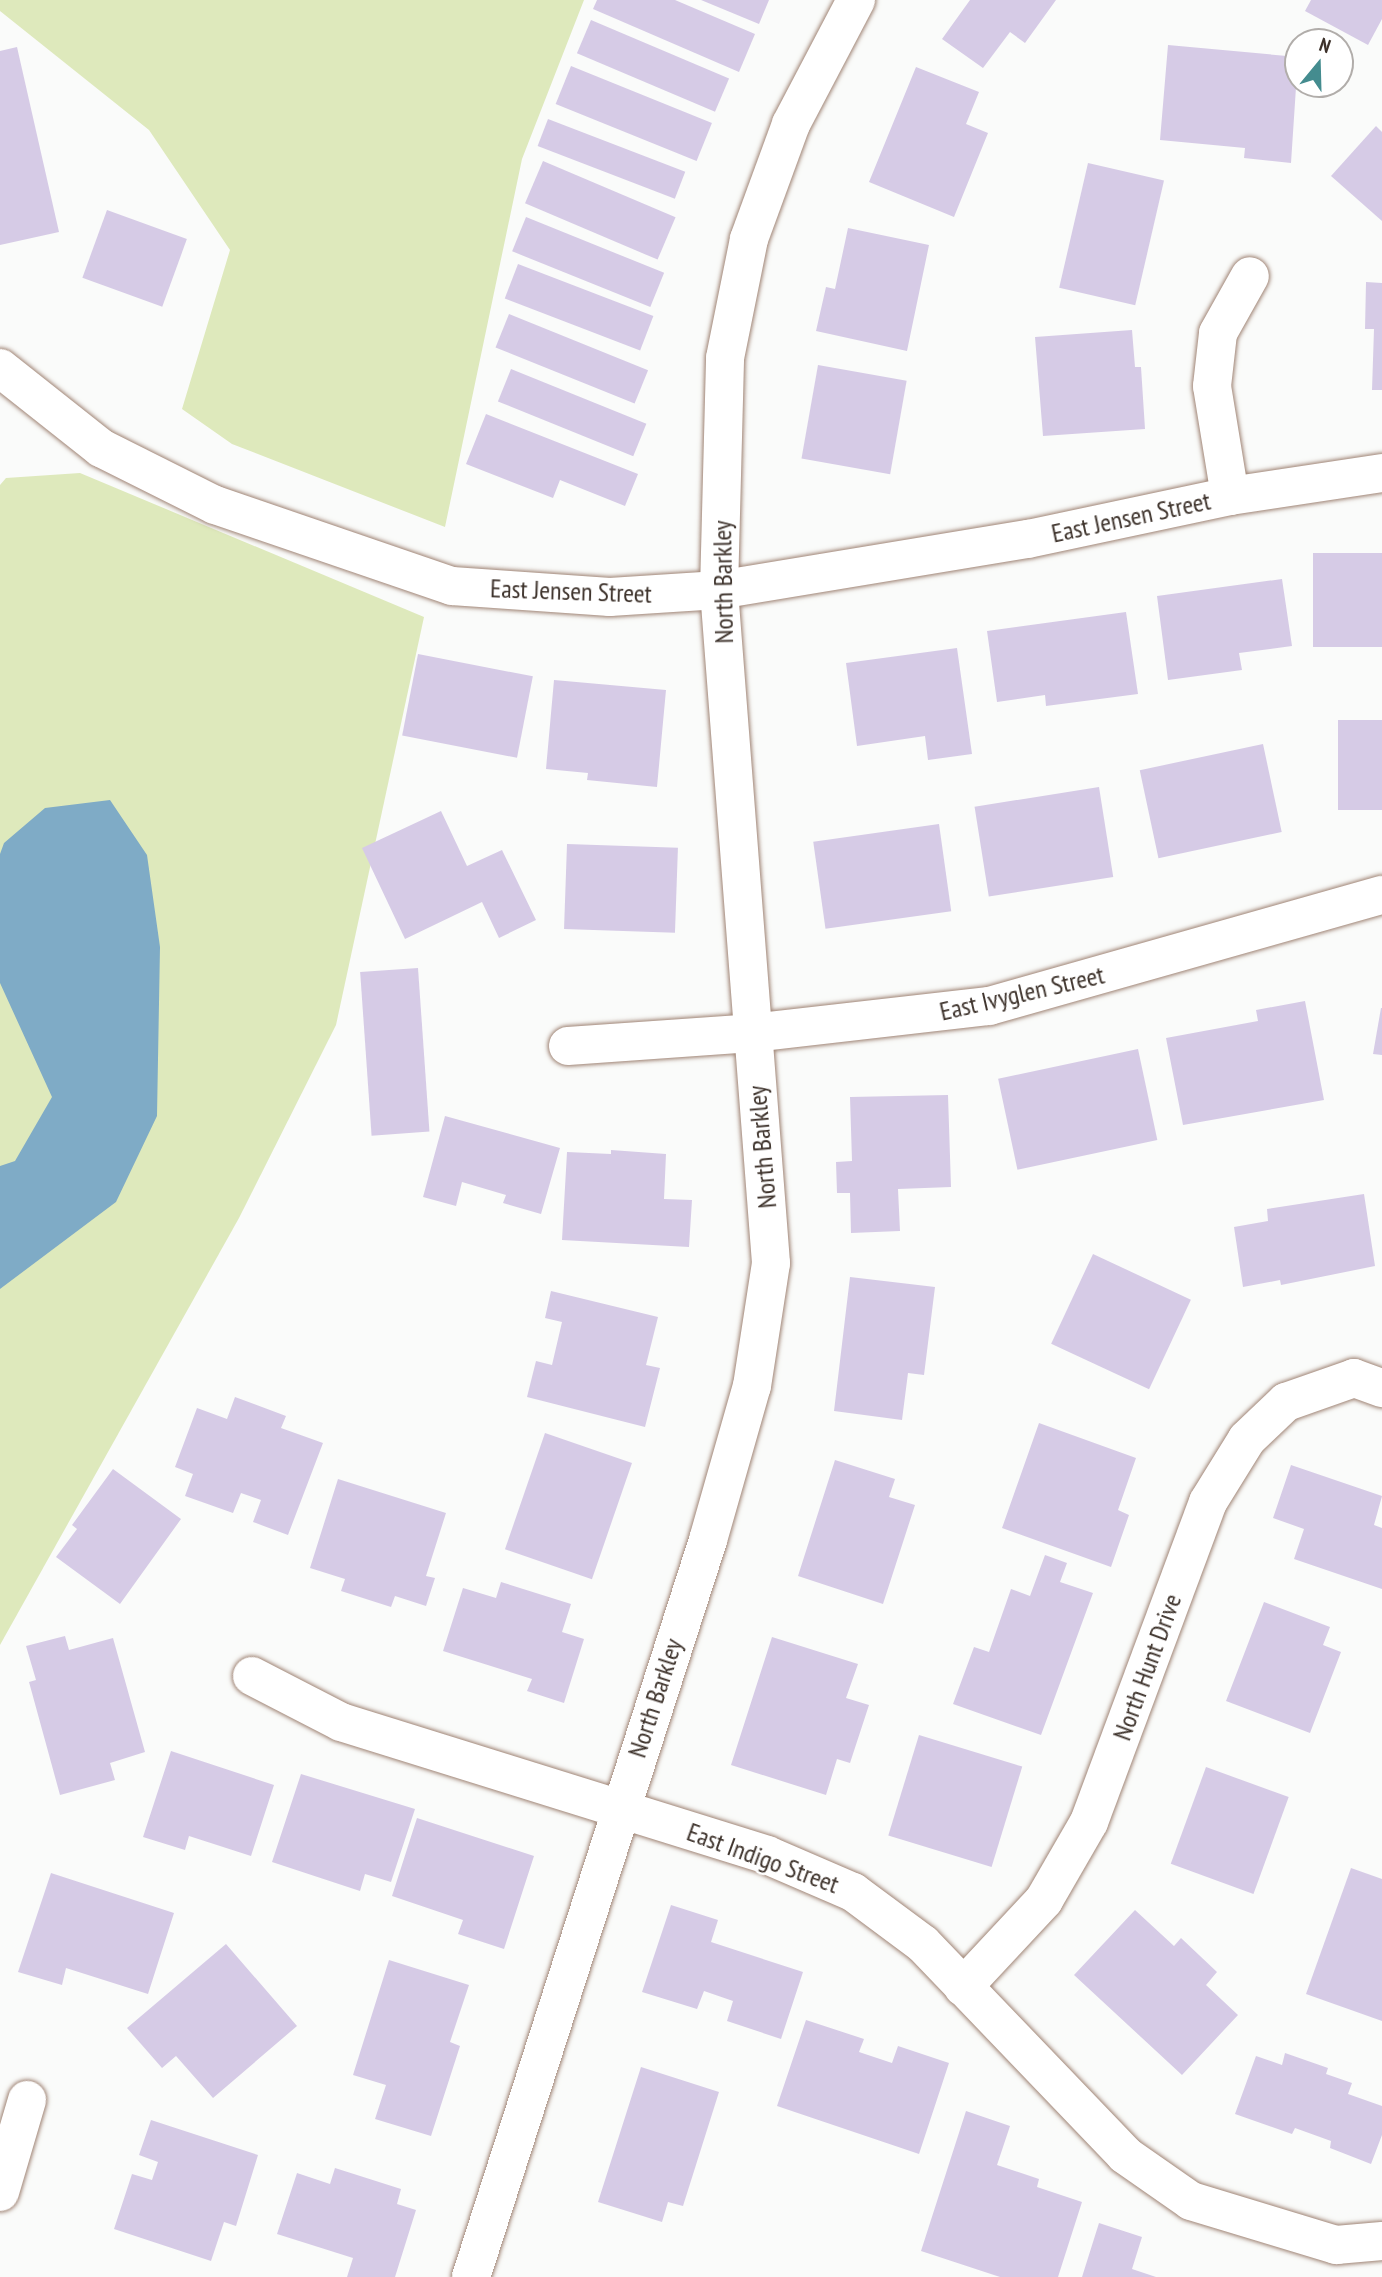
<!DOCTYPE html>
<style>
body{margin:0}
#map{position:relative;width:1382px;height:2277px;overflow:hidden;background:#fafbfa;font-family:"PT Sans Narrow",sans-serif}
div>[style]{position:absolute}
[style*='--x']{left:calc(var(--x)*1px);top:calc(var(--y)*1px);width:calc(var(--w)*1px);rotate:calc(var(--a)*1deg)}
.green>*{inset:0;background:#dee9bc}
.water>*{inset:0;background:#7fabc6}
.building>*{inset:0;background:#d6cbe6;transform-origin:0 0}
.roads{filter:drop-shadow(0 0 2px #a08576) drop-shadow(0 0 2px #a08576)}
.street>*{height:38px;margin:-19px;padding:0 19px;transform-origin:19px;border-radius:19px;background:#fff}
span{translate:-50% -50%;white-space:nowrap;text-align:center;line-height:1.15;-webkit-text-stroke:5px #fff;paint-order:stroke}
.street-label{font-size:26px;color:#3d322b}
.north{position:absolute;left:1284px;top:28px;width:70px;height:70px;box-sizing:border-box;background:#fff;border:2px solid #b1adaa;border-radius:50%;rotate:19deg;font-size:19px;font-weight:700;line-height:28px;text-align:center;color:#3d322b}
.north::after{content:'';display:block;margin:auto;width:24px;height:32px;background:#448c8f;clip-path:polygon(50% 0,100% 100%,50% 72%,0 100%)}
</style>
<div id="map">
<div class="green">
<i style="clip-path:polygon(0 0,584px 0,522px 159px,445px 527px,232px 444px,182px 409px,230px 250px,149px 130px,0 11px)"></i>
<i style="clip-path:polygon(80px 473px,424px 617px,336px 1025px,239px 1218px,0 1645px,0 485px,6px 478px)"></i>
</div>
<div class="water">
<i style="clip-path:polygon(110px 800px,147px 855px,160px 947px,157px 1116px,116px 1202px,0 1289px,0 1166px,15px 1161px,52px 1097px,0 983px,0 854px,4px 843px,45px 808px)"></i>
</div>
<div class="building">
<i style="clip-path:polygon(597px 0,675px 0,755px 34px,739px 72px,593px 9px)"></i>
<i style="clip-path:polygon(701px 0,769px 0,759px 24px)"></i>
<i style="clip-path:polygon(970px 0,1056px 0,1025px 43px,1010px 32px,983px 68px,942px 39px)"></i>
<i style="clip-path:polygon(1311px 0,1382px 0,1382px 19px,1368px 45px,1305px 11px)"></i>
<i style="left:591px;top:20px;width:150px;height:36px;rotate:23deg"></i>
<i style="clip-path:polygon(1168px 45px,1298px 57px,1291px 163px,1244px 158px,1245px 148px,1160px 140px)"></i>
<i style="clip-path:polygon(17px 47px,59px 232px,0 245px,0 51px)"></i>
<i style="left:571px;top:66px;width:152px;height:41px;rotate:22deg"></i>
<i style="clip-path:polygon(916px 67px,979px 92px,966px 124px,988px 133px,954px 217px,869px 182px)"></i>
<i style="left:548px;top:119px;width:147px;height:29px;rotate:21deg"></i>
<i style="clip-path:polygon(1376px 126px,1382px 132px,1382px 221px,1331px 176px)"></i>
<i style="left:543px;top:161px;width:144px;height:46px;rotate:23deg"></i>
<i style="left:1088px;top:163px;width:78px;height:128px;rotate:13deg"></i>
<i style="left:107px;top:210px;width:85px;height:72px;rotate:20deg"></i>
<i style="left:526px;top:217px;width:149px;height:37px;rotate:22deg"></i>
<i style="clip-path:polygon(848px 228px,929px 245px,907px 351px,816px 331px,826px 287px,835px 289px)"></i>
<i style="left:518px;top:264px;width:145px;height:37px;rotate:21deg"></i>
<i style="clip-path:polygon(1366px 282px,1382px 283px,1382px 390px,1372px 390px,1374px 329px,1365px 329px)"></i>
<i style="left:509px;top:314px;width:150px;height:36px;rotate:22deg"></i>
<i style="clip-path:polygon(1132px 330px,1135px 367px,1141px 367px,1145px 429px,1043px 436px,1035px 337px)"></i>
<i style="left:818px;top:365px;width:90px;height:95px;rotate:10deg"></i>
<i style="left:511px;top:369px;width:146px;height:35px;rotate:22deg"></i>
<i style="clip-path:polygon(486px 414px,638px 474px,625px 506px,560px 480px,553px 498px,466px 464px)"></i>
<i style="left:1382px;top:553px;width:94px;height:69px;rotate:90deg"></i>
<i style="clip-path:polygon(1282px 579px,1292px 646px,1239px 653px,1242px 670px,1168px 680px,1157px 596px)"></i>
<i style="clip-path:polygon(1126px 612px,1138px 694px,1046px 706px,1045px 695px,997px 702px,987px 631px)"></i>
<i style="clip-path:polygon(957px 648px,972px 754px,928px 760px,925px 736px,857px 746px,846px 663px)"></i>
<i style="left:418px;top:654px;width:117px;height:83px;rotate:11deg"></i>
<i style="clip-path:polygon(554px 680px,666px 690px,657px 787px,587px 780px,588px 773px,546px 769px)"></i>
<i style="left:1382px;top:720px;width:90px;height:44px;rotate:90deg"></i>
<i style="left:1263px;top:744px;width:90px;height:126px;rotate:78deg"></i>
<i style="left:1099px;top:787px;width:91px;height:126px;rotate:81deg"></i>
<i style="clip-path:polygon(441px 811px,467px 866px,502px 850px,536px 920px,499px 938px,482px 902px,405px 939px,362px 848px)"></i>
<i style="left:939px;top:824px;width:88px;height:127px;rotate:82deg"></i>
<i style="left:567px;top:844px;width:111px;height:85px;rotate:2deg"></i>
<i style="left:418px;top:968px;width:164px;height:58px;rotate:86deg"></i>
<i style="clip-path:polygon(1305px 1001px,1324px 1100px,1183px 1125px,1166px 1038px,1258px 1021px,1256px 1010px)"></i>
<i style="clip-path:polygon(1381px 1008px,1382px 1008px,1382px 1055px,1373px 1054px)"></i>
<i style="left:1138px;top:1049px;width:93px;height:143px;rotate:78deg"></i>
<i style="clip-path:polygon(948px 1095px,951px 1187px,898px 1189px,900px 1231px,851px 1233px,850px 1193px,837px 1193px,836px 1162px,852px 1161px,850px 1097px)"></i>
<i style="clip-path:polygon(445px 1116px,560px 1148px,541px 1214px,503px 1203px,506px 1195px,462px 1182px,456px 1206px,423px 1197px)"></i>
<i style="clip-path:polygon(611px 1150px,666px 1154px,664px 1199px,692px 1200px,689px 1247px,562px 1240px,567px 1152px,611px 1154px)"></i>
<i style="clip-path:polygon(1364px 1194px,1375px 1266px,1281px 1285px,1280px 1280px,1243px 1287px,1234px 1227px,1268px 1221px,1267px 1209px)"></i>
<i style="left:1093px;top:1254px;width:108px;height:99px;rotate:25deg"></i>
<i style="clip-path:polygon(850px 1277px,935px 1287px,924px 1375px,908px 1373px,902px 1420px,834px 1411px)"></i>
<i style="clip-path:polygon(551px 1291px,658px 1317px,646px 1365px,660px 1368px,645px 1427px,527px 1397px,536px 1361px,552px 1365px,562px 1322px,545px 1318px)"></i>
<i style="clip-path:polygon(235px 1397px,286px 1416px,281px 1428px,323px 1443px,288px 1535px,253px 1522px,261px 1500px,241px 1493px,233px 1513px,185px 1496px,193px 1474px,175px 1467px,197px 1408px,227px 1419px)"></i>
<i style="clip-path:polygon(1039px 1423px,1136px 1458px,1118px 1510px,1129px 1515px,1111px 1567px,1002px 1528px)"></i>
<i style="left:545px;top:1433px;width:92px;height:123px;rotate:19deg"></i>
<i style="clip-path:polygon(835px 1460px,895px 1479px,889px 1497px,915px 1505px,883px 1604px,798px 1576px)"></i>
<i style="clip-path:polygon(1291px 1465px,1382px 1496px,1374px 1525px,1382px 1528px,1382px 1589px,1294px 1559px,1304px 1529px,1273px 1518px)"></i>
<i style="clip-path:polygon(113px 1469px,181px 1519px,120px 1604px,56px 1557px,77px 1529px,72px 1525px)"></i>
<i style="clip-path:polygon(338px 1479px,446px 1513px,426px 1576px,435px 1578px,426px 1606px,395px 1596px,391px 1607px,341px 1591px,345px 1579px,310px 1568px)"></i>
<i style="clip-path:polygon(1045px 1555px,1067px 1563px,1060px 1582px,1093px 1593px,1041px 1735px,953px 1704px,974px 1647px,989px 1652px,1011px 1589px,1030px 1596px)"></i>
<i style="clip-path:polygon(501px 1582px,571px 1604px,562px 1632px,584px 1639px,564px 1703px,527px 1691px,532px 1679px,443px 1651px,463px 1588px,496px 1598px)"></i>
<i style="clip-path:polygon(1264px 1602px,1330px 1627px,1323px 1645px,1341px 1652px,1310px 1733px,1226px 1701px)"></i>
<i style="clip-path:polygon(65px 1636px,69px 1650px,113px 1638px,145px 1752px,110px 1763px,115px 1780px,60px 1795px,29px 1682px,36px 1680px,26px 1646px)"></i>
<i style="clip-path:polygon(772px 1637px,858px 1664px,846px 1698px,869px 1705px,850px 1763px,837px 1759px,826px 1795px,731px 1765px)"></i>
<i style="left:919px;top:1735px;width:108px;height:105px;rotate:17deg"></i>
<i style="clip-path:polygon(171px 1751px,274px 1785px,251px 1856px,189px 1836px,185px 1850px,143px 1837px)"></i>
<i style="left:1206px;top:1767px;width:88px;height:103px;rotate:20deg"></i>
<i style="clip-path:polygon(301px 1774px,415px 1809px,391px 1882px,365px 1874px,360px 1891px,272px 1862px)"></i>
<i style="clip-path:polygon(417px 1818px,534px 1856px,504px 1949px,458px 1934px,463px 1920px,392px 1896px)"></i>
<i style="clip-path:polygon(1351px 1868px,1382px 1879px,1382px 2021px,1306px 1994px)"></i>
<i style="clip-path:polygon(51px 1873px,174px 1913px,148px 1994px,66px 1968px,62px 1985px,18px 1972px)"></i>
<i style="clip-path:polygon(671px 1905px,718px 1920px,711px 1942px,803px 1972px,781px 2039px,727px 2021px,733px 2001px,704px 1991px,697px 2009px,642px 1992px)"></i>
<i style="clip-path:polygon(1135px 1910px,1174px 1946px,1181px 1938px,1217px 1972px,1206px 1985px,1238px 2015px,1182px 2075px,1074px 1975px)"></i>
<i style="clip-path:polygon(226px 1944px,297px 2026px,213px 2098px,176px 2056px,162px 2068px,127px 2028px)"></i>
<i style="clip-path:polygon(389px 1960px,469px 1985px,450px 2042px,460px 2046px,431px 2136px,375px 2119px,386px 2085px,353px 2075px)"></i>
<i style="clip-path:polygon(806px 2020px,864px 2039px,859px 2052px,892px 2063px,898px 2046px,949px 2063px,919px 2154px,777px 2106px)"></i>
<i style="clip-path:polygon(1285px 2053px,1328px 2068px,1326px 2074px,1352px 2083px,1348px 2094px,1382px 2106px,1382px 2135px,1371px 2164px,1330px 2148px,1331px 2141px,1295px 2128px,1292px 2134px,1235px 2114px,1256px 2056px,1282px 2065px)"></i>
<i style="clip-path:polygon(641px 2067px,719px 2092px,683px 2206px,668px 2202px,662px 2222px,598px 2202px)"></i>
<i style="clip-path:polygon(966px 2111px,1010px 2126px,997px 2165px,1039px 2179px,1037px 2187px,1082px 2202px,1058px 2277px,1000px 2277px,921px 2251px)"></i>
<i style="clip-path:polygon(151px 2120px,258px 2155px,236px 2226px,224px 2222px,211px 2261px,114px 2229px,132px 2174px,152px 2180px,158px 2162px,139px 2155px)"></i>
<i style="clip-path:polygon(335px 2168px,401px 2189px,397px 2204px,416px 2210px,395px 2277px,347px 2277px,353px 2258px,277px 2234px,297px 2173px,330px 2184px)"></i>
<i style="clip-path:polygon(1099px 2223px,1142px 2237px,1132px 2269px,1156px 2277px,1082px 2277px)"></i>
</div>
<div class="roads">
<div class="street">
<i style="--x:0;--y:368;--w:129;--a:38.4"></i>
<i style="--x:101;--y:448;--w:127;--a:26.6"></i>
<i style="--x:215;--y:505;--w:250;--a:18.9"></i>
<i style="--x:452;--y:586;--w:158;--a:4"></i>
<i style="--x:610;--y:597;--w:109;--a:-3.7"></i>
<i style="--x:719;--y:590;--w:313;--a:-9.4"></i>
<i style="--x:1028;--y:539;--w:207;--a:-12"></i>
<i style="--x:1230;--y:496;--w:154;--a:-8.6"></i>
<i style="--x:1230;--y:496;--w:111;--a:-99.3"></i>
<i style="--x:1212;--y:386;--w:53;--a:-83.5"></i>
<i style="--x:1218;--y:333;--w:65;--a:-60.7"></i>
<i style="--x:568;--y:1046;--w:184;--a:-4"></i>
<i style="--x:752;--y:1033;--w:239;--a:-6.5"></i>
<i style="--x:989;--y:1006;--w:408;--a:-15.8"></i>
<i style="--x:252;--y:1676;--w:100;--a:27.3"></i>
<i style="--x:341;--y:1722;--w:446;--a:17.3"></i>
<i style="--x:767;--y:1855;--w:94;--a:23.3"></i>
<i style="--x:853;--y:1892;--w:87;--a:36.6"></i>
<i style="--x:923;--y:1944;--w:292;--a:46.2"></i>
<i style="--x:1125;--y:2155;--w:80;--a:34.9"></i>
<i style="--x:1191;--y:2201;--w:152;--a:16.9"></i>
<i style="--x:1336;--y:2245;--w:46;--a:-5"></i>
<i style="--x:963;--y:1987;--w:119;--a:-47"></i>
<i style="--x:1044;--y:1900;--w:90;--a:-60"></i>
<i style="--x:1089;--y:1822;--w:341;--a:-69.6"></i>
<i style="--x:1208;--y:1502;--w:74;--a:-58.2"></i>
<i style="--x:1247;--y:1439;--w:54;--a:-43.5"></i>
<i style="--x:1286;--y:1402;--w:72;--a:-19.4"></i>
<i style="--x:1354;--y:1378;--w:30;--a:20"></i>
<i style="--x:0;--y:2192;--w:96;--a:-73.6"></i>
<i style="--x:471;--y:2277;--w:774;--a:-72.17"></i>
<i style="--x:708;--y:1540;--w:160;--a:-74.1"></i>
<i style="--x:752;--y:1386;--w:124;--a:-81.2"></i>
<i style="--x:771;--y:1263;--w:675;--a:-94.42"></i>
<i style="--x:719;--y:590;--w:232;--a:-88.5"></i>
<i style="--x:725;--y:358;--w:121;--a:-78.6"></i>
<i style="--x:749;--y:239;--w:122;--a:-69.9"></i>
<i style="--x:791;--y:124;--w:140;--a:-62.3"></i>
</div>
</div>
<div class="street-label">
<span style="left:1131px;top:517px;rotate:-12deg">East Jensen Street</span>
<span style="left:723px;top:582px;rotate:-91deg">North Barkley</span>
<span style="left:571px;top:591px;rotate:2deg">East Jensen Street</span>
<span style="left:1022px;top:993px;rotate:-13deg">East Ivyglen Street</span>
<span style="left:762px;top:1147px;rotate:-95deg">North Barkley</span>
<span style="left:1147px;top:1667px;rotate:-70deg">North Hunt Drive</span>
<span style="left:655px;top:1698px;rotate:-72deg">North Barkley</span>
<span style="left:763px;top:1858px;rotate:20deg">East Indigo Street</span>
</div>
<div class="north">N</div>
</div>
